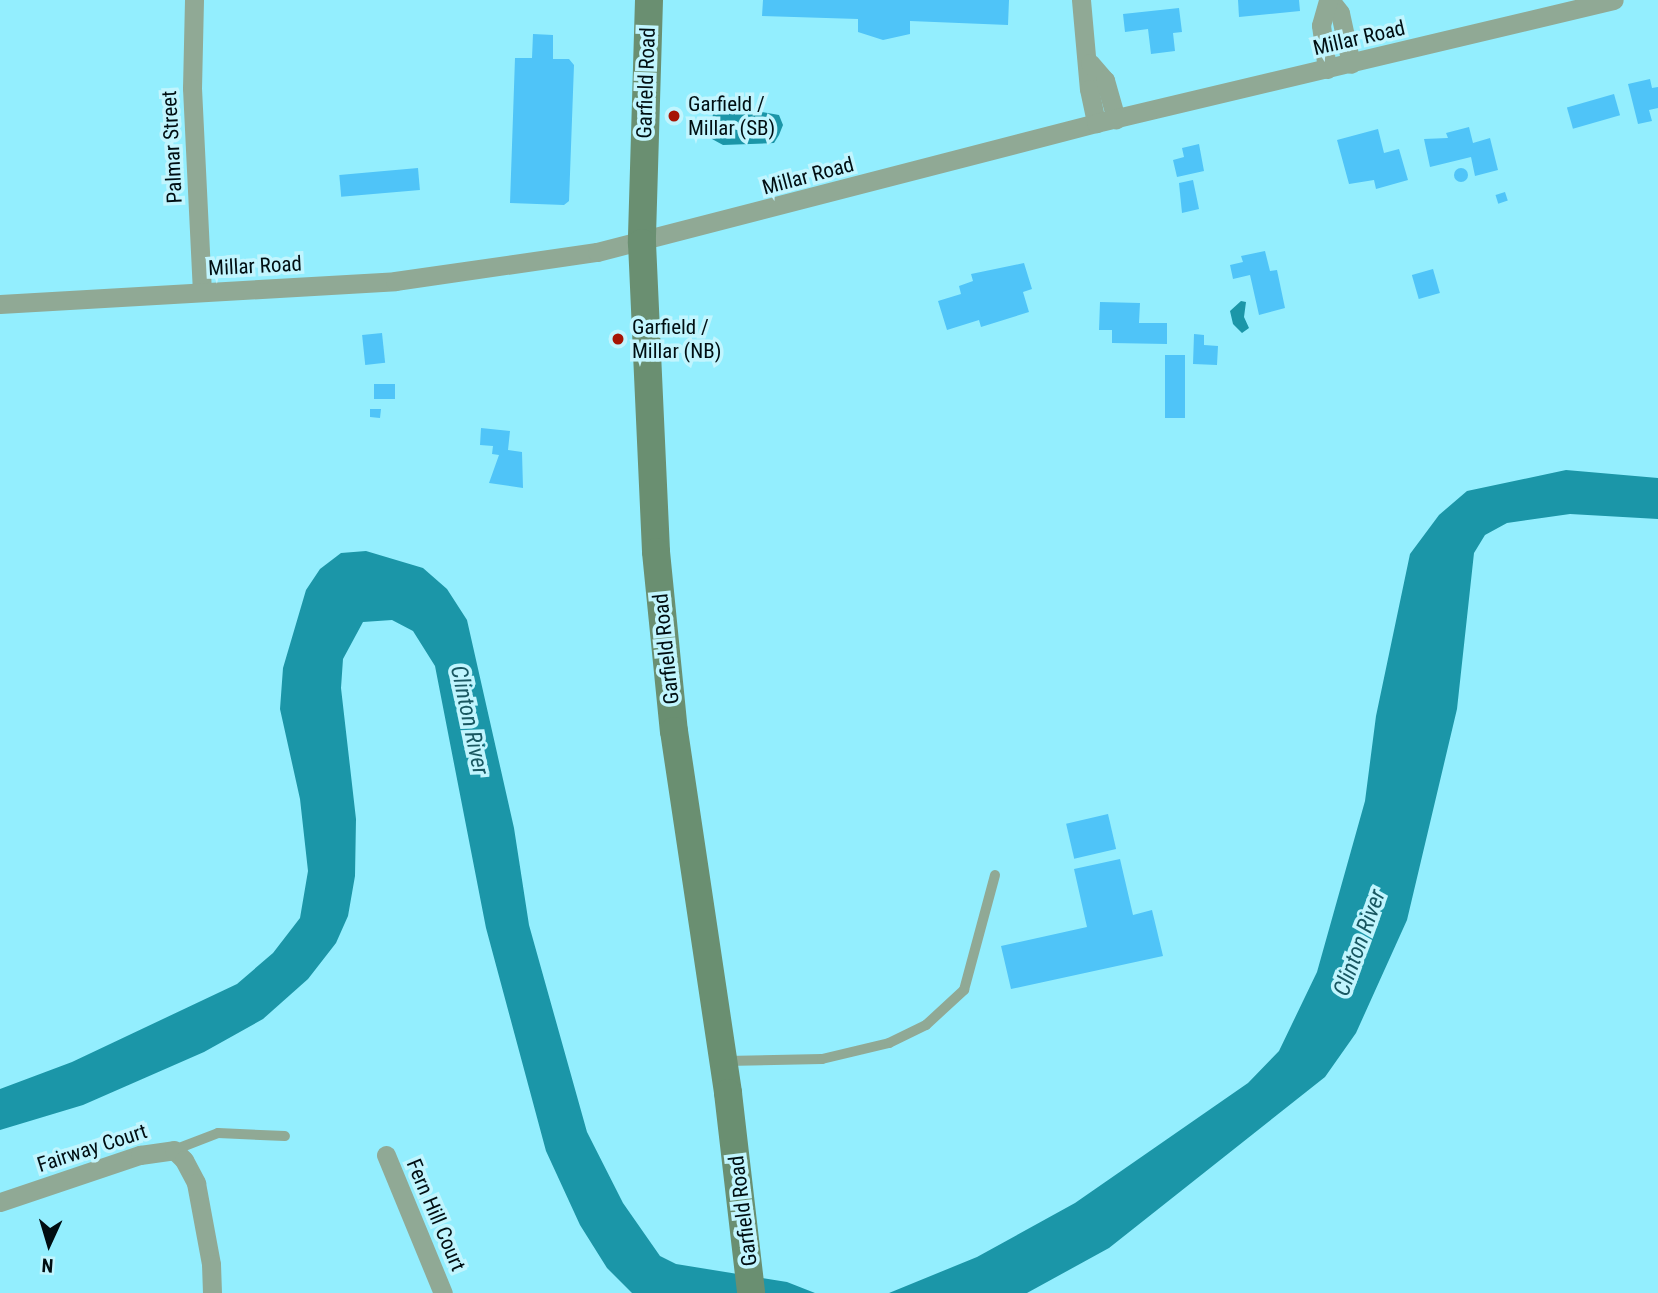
<!DOCTYPE html>
<style>
body{margin:0}
#map{position:relative;width:1658px;height:1293px;overflow:hidden;background:#93eefe;font-family:"Roboto Condensed",sans-serif}
div>[style]{position:absolute}
[style*='--x']{left:calc(var(--x)*1px);top:calc(var(--y)*1px);width:calc(var(--w)*1px);rotate:calc(var(--a)*1deg)}
.water>*{inset:0;background:#1b96a8}
.building>*{inset:0;background:#4fc4f8;transform-origin:0 0}
.round{border-radius:50%}
.service>*{height:10px;margin:-5px;padding:0 5px;transform-origin:5px;border-radius:5px;background:#90a995}
.minor>*{height:19px;margin:-9.5px;padding:0 9.5px;transform-origin:9.5px;border-radius:9.5px;background:#90a995}
.secondary>*{height:28px;margin:-14px;padding:0 14px;transform-origin:14px;border-radius:14px;background:#6a8f71}
.dots>*{width:19px;height:19px;translate:-50% -50%;box-sizing:border-box;border:4px solid #c1f5fe;border-radius:50%}
span{translate:-50% -50%;white-space:nowrap;text-align:center;line-height:1.15;-webkit-text-stroke:7px #c1f5fe;paint-order:stroke}
.street-label{font-size:21px;color:#000e12}
.poi-label{font-size:21px;color:#000e12}
.left{translate:0 -50%;text-align:left}
.water-label{font-size:23px;color:#195761;font-style:italic}
.north{position:absolute;left:14px;top:1209px;width:70px;height:70px;-webkit-text-stroke:5px #c1f5fe;paint-order:stroke;rotate:184deg;font-size:19px;font-weight:700;line-height:28px;text-align:center;color:#000e12}
.north::after{content:'';display:block;margin:auto;width:24px;height:32px;background:#000e12;clip-path:polygon(50% 0,100% 100%,50% 72%,0 100%)}
</style>
<div id="map">
<div class="water">
<i style="clip-path:polygon(724px 105px,779px 115px,783px 125px,779px 135px,774px 143px,723px 145px,712px 139px,710px 129px,714px 109px)"></i>
<i style="clip-path:polygon(1241px 301px,1246px 302px,1244px 317px,1249px 328px,1242px 333px,1233px 324px,1230px 311px)"></i>
<i style="clip-path:polygon(1566px 470px,1658px 478px,1658px 519px,1570px 514px,1507px 523px,1485px 535px,1474px 553px,1457px 709px,1407px 920px,1356px 1033px,1325px 1077px,1109px 1248px,1027px 1293px,889px 1293px,977px 1257px,1075px 1203px,1248px 1083px,1279px 1051px,1317px 972px,1365px 801px,1376px 716px,1410px 554px,1439px 515px,1467px 491px)"></i>
<i style="clip-path:polygon(366px 551px,423px 568px,447px 589px,467px 620px,514px 828px,529px 925px,587px 1132px,623px 1203px,660px 1256px,676px 1264px,787px 1282px,815px 1293px,632px 1293px,607px 1268px,580px 1225px,546px 1151px,486px 928px,435px 666px,413px 631px,392px 620px,363px 622px,343px 659px,341px 688px,356px 819px,355px 876px,348px 916px,336px 943px,308px 979px,263px 1019px,204px 1052px,83px 1105px,0 1130px,0 1089px,72px 1062px,237px 984px,273px 953px,300px 918px,308px 871px,300px 799px,280px 709px,283px 668px,306px 590px,320px 569px,341px 553px)"></i>
</div>
<div class="building">
<i style="clip-path:polygon(763px 0,1009px 0,1008px 25px,910px 21px,910px 34px,883px 40px,858px 32px,858px 19px,762px 16px)"></i>
<i style="clip-path:polygon(1238px 0,1299px 0,1300px 11px,1239px 17px)"></i>
<i style="clip-path:polygon(1179px 8px,1182px 32px,1173px 33px,1175px 51px,1151px 54px,1148px 29px,1125px 32px,1123px 14px)"></i>
<i style="clip-path:polygon(533px 34px,553px 35px,553px 59px,569px 59px,574px 65px,569px 201px,564px 205px,510px 203px,515px 58px,532px 58px)"></i>
<i style="clip-path:polygon(1650px 79px,1652px 88px,1658px 87px,1658px 108px,1649px 110px,1652px 121px,1638px 124px,1628px 84px)"></i>
<i style="left:1614px;top:94px;width:22px;height:49px;rotate:74deg"></i>
<i style="clip-path:polygon(1469px 127px,1473px 143px,1490px 138px,1498px 170px,1475px 176px,1471px 157px,1430px 167px,1424px 139px,1448px 138px,1446px 133px)"></i>
<i style="clip-path:polygon(1378px 129px,1384px 153px,1399px 149px,1408px 180px,1376px 189px,1374px 180px,1349px 184px,1337px 140px)"></i>
<i style="clip-path:polygon(1199px 144px,1204px 171px,1177px 177px,1173px 160px,1184px 157px,1182px 148px)"></i>
<i style="left:418px;top:168px;width:22px;height:79px;rotate:85deg"></i>
<i class="round" style="left:1454px;top:168px;width:14px;height:14px"></i>
<i style="clip-path:polygon(1193px 180px,1199px 209px,1182px 213px,1179px 183px)"></i>
<i style="left:1505px;top:192px;width:9px;height:10px;rotate:72deg"></i>
<i style="clip-path:polygon(1265px 251px,1270px 271px,1277px 270px,1285px 308px,1259px 315px,1250px 275px,1233px 279px,1230px 265px,1243px 262px,1241px 256px)"></i>
<i style="clip-path:polygon(1024px 263px,1032px 289px,1023px 292px,1029px 312px,981px 327px,979px 320px,947px 330px,938px 301px,961px 294px,959px 286px,973px 281px,971px 274px)"></i>
<i style="left:1433px;top:269px;width:25px;height:22px;rotate:74deg"></i>
<i style="clip-path:polygon(1100px 302px,1140px 303px,1139px 323px,1167px 323px,1167px 344px,1112px 343px,1112px 330px,1099px 330px)"></i>
<i style="left:382px;top:333px;width:30px;height:20px;rotate:84deg"></i>
<i style="clip-path:polygon(1194px 334px,1204px 335px,1204px 345px,1218px 346px,1217px 365px,1193px 364px)"></i>
<i style="left:1165px;top:355px;width:20px;height:63px"></i>
<i style="left:374px;top:384px;width:21px;height:15px"></i>
<i style="clip-path:polygon(370px 409px,381px 409px,380px 418px,370px 417px)"></i>
<i style="clip-path:polygon(481px 428px,510px 431px,508px 450px,522px 452px,523px 488px,489px 483px,499px 455px,492px 454px,493px 446px,480px 445px)"></i>
<i style="left:1108px;top:814px;width:36px;height:43px;rotate:77deg"></i>
<i style="clip-path:polygon(1120px 859px,1133px 915px,1152px 910px,1163px 956px,1011px 989px,1001px 946px,1087px 927px,1074px 869px)"></i>
</div>
<div class="service">
<i style="--x:726;--y:1061;--w:96;--a:-1.2"></i>
<i style="--x:822;--y:1059;--w:69;--a:-13.4"></i>
<i style="--x:889;--y:1043;--w:41;--a:-25.9"></i>
<i style="--x:926;--y:1025;--w:52;--a:-42.6"></i>
<i style="--x:964;--y:990;--w:119;--a:-74.9"></i>
<i style="--x:174;--y:1150;--w:47;--a:-21.1"></i>
<i style="--x:218;--y:1133;--w:67;--a:2.6"></i>
</div>
<div class="minor">
<i style="--x:194;--y:0;--w:88;--a:91.3"></i>
<i style="--x:192;--y:88;--w:204;--a:87.2"></i>
<i style="--x:1081;--y:0;--w:89;--a:84.9"></i>
<i style="--x:1089;--y:89;--w:35;--a:78"></i>
<i style="--x:1330;--y:0;--w:16;--a:52"></i>
<i style="--x:1340;--y:13;--w:52;--a:77.8"></i>
<i style="--x:1090;--y:63;--w:23;--a:49"></i>
<i style="--x:1105;--y:80;--w:41;--a:74.2"></i>
<i style="--x:1327;--y:69;--w:44;--a:-97.8"></i>
<i style="--x:1321;--y:25;--w:26;--a:-74"></i>
<i style="--x:0;--y:304;--w:396;--a:-3.3"></i>
<i style="--x:395;--y:281;--w:204;--a:-8.2"></i>
<i style="--x:597;--y:252;--w:515;--a:-14.49"></i>
<i style="--x:1096;--y:123;--w:532;--a:-13.36"></i>
<i style="--x:386;--y:1155;--w:149;--a:67.6"></i>
<i style="--x:0;--y:1202;--w:148;--a:-18.6"></i>
<i style="--x:140;--y:1155;--w:34;--a:-8"></i>
<i style="--x:174;--y:1150;--w:14;--a:45"></i>
<i style="--x:184;--y:1160;--w:26;--a:62"></i>
<i style="--x:196;--y:1183;--w:82;--a:79.5"></i>
<i style="--x:211;--y:1264;--w:29;--a:88"></i>
</div>
<div class="secondary">
<i style="--x:649;--y:0;--w:243;--a:91.7"></i>
<i style="--x:642;--y:243;--w:309;--a:87.4"></i>
<i style="--x:656;--y:552;--w:180;--a:84.3"></i>
<i style="--x:674;--y:731;--w:366;--a:81.5"></i>
<i style="--x:728;--y:1093;--w:201;--a:83.4"></i>
</div>
<div class="dots">
<i style="left:674px;top:116px;background:#a61404"></i>
<i style="left:618px;top:339px;background:#a61404"></i>
</div>
<div class="street-label">
<span style="left:1359px;top:38px;rotate:-13deg">Millar Road</span>
<span style="left:646px;top:83px;rotate:-88deg">Garfield Road</span>
<span style="left:172px;top:147px;rotate:-93deg">Palmar Street</span>
<span style="left:808px;top:176px;rotate:-15deg">Millar Road</span>
<span style="left:255px;top:266px;rotate:-3deg">Millar Road</span>
<span style="left:666px;top:649px;rotate:-96deg">Garfield Road</span>
<span style="left:92px;top:1148px;rotate:-18deg">Fairway Court</span>
<span style="left:743px;top:1211px;rotate:-97deg">Garfield Road</span>
<span style="left:436px;top:1215px;rotate:67deg">Fern Hill Court</span>
</div>
<div class="poi-label">
<span class="left" style="left:688px;top:116px">Garfield /<br>Millar (SB)</span>
<span class="left" style="left:632px;top:339px">Garfield /<br>Millar (NB)</span>
</div>
<div class="water-label">
<span style="left:469px;top:720px;rotate:78deg">Clinton River</span>
<span style="left:1360px;top:943px;rotate:-70deg">Clinton River</span>
</div>
<div class="north">N</div>
</div>
